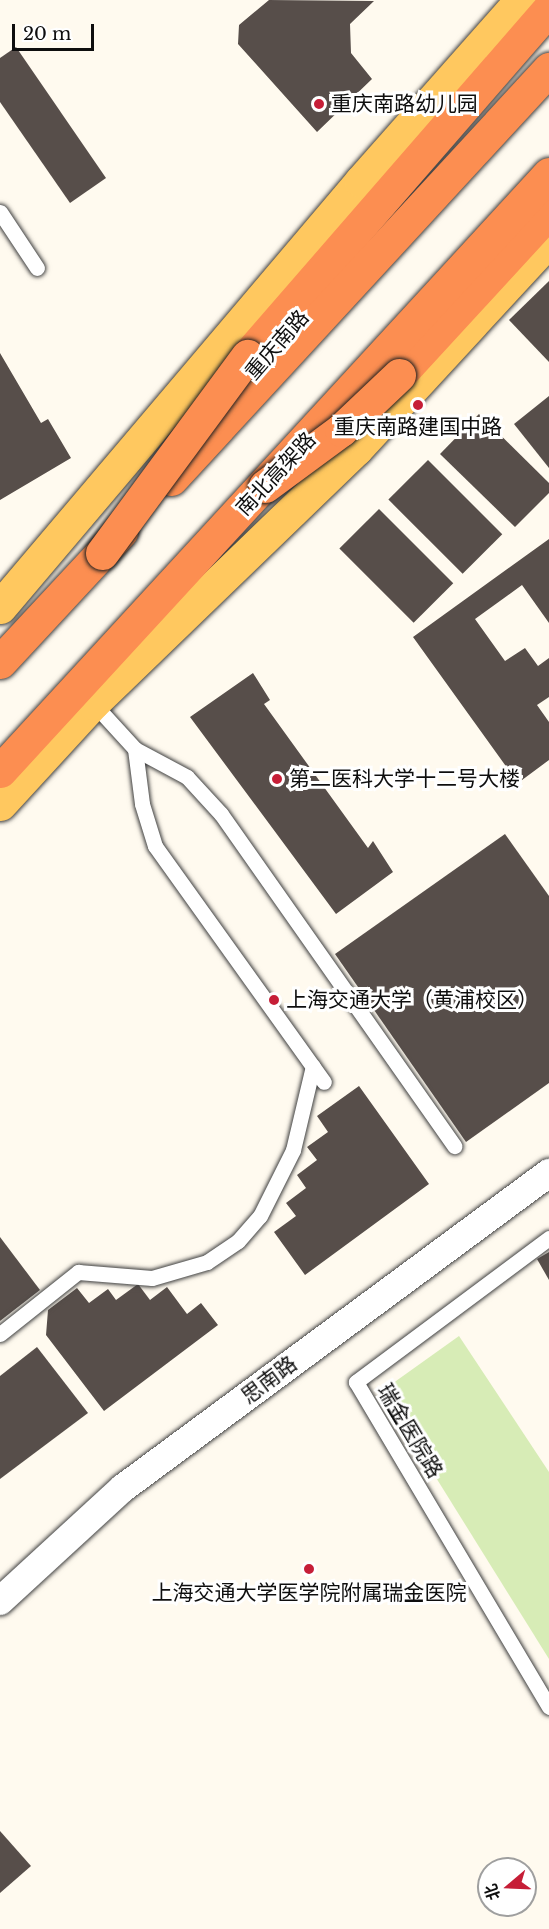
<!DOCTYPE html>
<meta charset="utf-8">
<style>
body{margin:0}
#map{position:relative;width:549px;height:1929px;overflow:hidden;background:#fffaef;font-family:"Libre Baskerville","Noto Sans SC",serif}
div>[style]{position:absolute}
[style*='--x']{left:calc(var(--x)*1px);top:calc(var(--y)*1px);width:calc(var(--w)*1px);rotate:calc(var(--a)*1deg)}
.green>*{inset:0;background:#d7ecb6}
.building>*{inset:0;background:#574e4a;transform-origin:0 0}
.roads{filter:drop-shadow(0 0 2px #414141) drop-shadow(0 0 2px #414141)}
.lane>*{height:15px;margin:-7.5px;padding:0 7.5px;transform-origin:7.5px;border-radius:7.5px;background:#fff}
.street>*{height:28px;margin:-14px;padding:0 14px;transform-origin:14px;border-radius:14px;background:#fff}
.primary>*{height:33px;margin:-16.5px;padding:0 16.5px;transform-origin:16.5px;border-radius:16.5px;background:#ffc85f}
.highway>*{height:33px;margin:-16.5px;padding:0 16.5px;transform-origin:16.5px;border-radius:16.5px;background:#fc8e51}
.bridges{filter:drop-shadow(0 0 2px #1f1f1f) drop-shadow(0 0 2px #1f1f1f)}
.highway-bridge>*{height:33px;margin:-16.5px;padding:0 16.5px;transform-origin:16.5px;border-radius:16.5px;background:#fc8e51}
.dots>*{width:16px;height:16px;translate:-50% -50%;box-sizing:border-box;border:3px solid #fff;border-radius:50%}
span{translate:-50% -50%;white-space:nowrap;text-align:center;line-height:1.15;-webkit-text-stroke:6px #fff;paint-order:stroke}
.poi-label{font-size:21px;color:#0e0e0e}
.left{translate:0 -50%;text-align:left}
.street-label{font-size:21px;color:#0e0e0e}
.north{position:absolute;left:477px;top:1857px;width:60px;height:60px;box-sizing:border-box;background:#fff;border:2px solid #9f9f9f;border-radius:50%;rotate:251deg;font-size:16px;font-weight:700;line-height:24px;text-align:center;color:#0e0e0e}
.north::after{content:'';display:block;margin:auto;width:21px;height:27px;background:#c61e37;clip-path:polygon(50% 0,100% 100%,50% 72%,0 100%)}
.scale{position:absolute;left:12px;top:24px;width:82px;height:27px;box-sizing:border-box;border:3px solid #0e0e0e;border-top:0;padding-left:8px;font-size:18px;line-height:21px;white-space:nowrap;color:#0e0e0e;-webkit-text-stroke:4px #fff;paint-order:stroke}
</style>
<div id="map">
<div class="green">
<i style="clip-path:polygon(459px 1336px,549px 1472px,549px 1659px,382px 1391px)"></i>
</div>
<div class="building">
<i style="clip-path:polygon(269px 0,374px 1px,350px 24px,351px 53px,372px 79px,317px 132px,238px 44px,239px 25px)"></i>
<i style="clip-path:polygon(16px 47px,106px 178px,70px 203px,0 102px,0 58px)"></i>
<i style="clip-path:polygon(549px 281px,549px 362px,509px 320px)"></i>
<i style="clip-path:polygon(0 353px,41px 423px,48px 419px,71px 458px,0 500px)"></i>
<i style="clip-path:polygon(549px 396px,549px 468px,514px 424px)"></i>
<i style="clip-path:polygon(479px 414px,549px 483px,549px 493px,515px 527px,440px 454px)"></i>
<i style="left:428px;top:460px;width:105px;height:56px;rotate:45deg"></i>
<i style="left:379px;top:509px;width:105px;height:56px;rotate:45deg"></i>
<i style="clip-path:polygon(549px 539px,549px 623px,522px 585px,475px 619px,505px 661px,525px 648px,538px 666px,549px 658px,549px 697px,537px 705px,549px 722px,549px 760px,518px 783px,413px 637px)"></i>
<i style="clip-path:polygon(253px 673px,270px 700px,264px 704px,368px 848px,373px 841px,393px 872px,336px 914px,190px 717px)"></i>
<i style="clip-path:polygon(505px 834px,549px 896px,549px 1083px,466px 1142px,335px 954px)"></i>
<i style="clip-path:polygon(359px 1086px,429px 1184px,305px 1275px,274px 1232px,296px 1216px,286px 1203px,306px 1188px,297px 1175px,317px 1160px,307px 1147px,328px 1132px,317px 1116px)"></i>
<i style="clip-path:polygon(0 1237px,40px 1290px,0 1321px)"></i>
<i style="clip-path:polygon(549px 1252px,549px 1280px,537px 1259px)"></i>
<i style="clip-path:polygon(138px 1284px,150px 1300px,167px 1287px,187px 1314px,201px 1303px,218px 1325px,104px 1411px,46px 1335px,48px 1310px,77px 1288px,89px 1303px,108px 1289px,116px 1300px)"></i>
<i style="clip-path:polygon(37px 1347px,88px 1413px,0 1479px,0 1376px)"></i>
<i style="clip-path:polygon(0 1831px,31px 1866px,0 1893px)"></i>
</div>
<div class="roads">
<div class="lane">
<i style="--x:0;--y:212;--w:67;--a:56.5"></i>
<i style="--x:93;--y:703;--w:62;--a:47.6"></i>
<i style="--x:135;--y:749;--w:59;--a:28.3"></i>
<i style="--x:187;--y:777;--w:50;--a:47.4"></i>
<i style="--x:221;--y:814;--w:406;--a:54.9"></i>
<i style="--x:135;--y:749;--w:55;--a:82.7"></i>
<i style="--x:142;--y:804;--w:44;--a:72.8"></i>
<i style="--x:155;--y:846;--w:290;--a:54.4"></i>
<i style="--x:549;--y:1238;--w:241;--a:143.3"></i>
<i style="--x:356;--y:1382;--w:378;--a:59.3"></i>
<i style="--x:0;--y:1334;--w:100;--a:-38.5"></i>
<i style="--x:78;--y:1272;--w:74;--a:4.6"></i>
<i style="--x:152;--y:1278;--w:57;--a:-16.2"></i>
<i style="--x:207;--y:1262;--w:37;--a:-34"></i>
<i style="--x:238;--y:1241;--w:33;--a:-49"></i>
<i style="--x:260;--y:1216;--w:74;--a:-63.4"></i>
<i style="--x:293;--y:1150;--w:86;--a:-76.6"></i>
</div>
<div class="street">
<i style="--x:0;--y:1601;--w:167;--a:-42.6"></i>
<i style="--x:123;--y:1488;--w:530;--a:-36.48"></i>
</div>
<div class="primary">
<i style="--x:0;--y:607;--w:558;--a:-49.72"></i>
<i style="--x:361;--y:181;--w:242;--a:-48.5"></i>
<i style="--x:0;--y:804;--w:137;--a:-47.4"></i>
<i style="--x:93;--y:703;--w:366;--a:-44"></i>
<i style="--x:356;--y:449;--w:284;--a:-47.3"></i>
</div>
<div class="highway">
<i style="--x:247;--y:356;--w:460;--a:-49"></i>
<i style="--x:399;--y:375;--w:222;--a:-47.4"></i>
<i style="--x:171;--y:479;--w:558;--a:-47.33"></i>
<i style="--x:0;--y:662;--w:178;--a:-47.1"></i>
<i style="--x:0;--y:771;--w:811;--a:-47.4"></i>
</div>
</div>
<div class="bridges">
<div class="highway-bridge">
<i style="--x:265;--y:486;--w:94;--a:-36.4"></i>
<i style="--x:341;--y:430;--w:80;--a:-43.5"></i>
<i style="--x:102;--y:553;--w:245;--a:-53.6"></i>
</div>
</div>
<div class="dots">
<i style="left:319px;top:104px;background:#c61e37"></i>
<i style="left:418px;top:405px;background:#c61e37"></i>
<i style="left:277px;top:779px;background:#c61e37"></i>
<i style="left:274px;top:1000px;background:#c61e37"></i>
<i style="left:309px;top:1569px;background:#c61e37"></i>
</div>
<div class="poi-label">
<span class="left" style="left:331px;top:104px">重庆南路幼儿园</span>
<span style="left:418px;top:427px">重庆南路建国中路</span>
<span class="left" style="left:289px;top:779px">第二医科大学十二号大楼</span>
<span class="left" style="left:286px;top:1000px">上海交通大学（黄浦校区）</span>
<span style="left:309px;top:1593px">上海交通大学医学院附属瑞金医院</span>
</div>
<div class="street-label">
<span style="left:277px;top:345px;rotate:-49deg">重庆南路</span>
<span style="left:276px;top:474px;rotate:-47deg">南北高架路</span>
<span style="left:269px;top:1380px;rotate:-37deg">思南路</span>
<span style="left:410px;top:1431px;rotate:59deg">瑞金医院路</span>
</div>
<div class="north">北</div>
<div class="scale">20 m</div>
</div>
